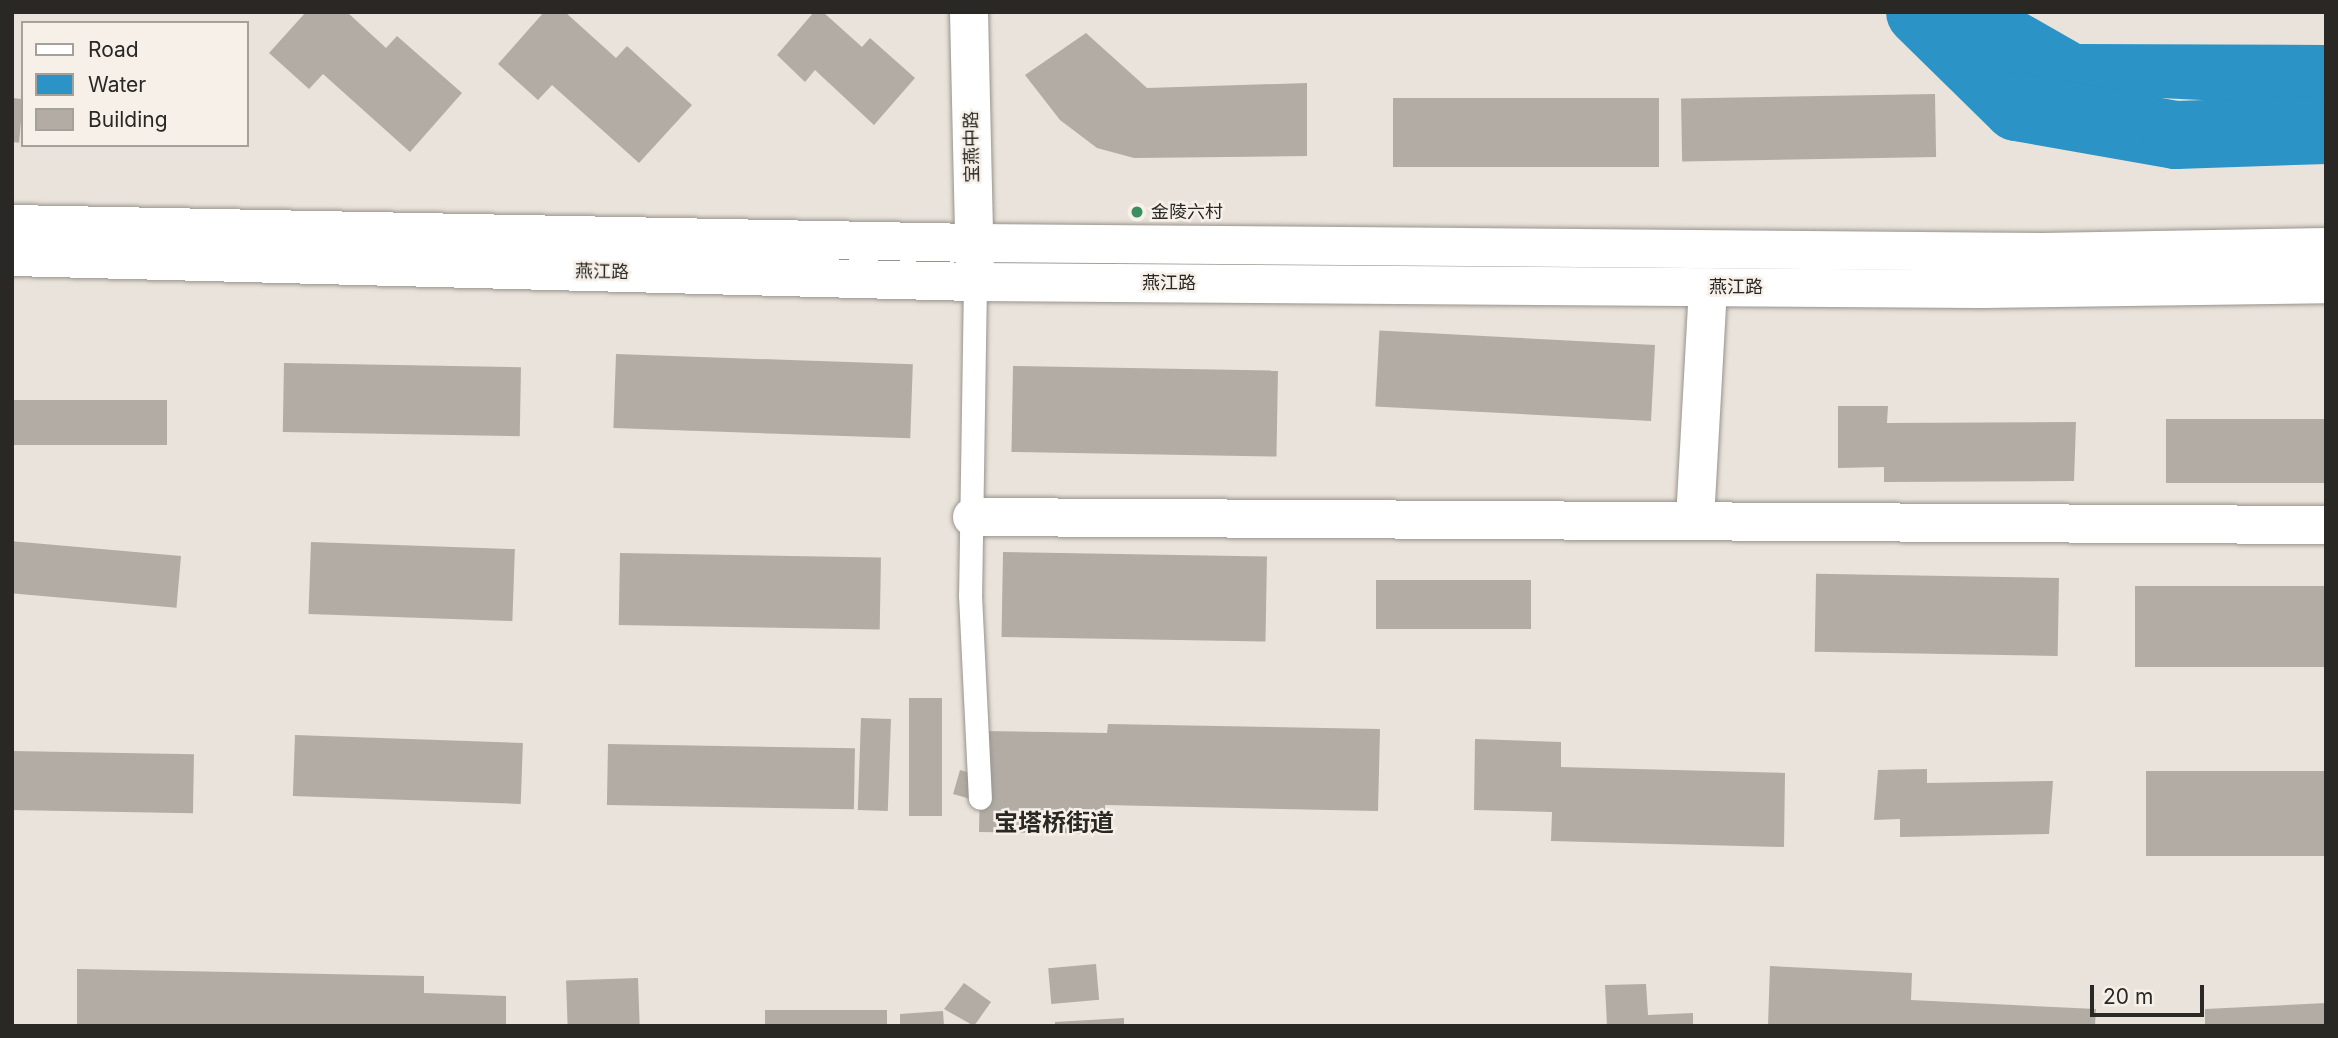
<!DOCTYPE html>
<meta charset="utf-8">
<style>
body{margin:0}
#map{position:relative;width:2338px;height:1038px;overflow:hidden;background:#e9e3db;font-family:Inter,"Noto Sans SC",sans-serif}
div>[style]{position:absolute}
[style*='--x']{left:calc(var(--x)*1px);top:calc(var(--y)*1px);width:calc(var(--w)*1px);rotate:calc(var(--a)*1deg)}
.water>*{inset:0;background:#2b93c5}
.river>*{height:68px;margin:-34px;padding:0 34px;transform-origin:34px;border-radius:34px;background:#2b93c5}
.building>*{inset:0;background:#b2aca5;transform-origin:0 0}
.roads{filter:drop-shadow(0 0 2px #98938c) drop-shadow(0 0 2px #98938c)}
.service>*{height:23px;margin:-11.5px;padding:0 11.5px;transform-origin:11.5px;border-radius:11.5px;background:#fff}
.minor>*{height:38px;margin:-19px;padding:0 19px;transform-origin:19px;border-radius:19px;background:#fff}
.primary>*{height:38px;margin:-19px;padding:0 19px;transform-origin:19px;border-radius:19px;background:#fff}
.dots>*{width:19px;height:19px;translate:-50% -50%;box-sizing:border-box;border:4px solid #f6f0e8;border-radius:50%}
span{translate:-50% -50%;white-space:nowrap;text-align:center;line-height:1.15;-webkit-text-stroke:5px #f6f0e8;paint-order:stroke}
.street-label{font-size:18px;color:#2a2825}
.poi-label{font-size:18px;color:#2a2825}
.left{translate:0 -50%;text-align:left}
.district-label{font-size:24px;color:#2a2825;font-weight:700}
.frame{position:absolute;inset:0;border:14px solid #2a2825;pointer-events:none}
.legend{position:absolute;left:21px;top:21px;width:228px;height:126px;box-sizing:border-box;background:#f6f0e8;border:2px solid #a4a09a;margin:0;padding:9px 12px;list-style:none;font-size:21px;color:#2a2825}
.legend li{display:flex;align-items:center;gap:14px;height:35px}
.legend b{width:35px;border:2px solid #a4a09a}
.scale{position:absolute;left:2090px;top:985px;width:114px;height:32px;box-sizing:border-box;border:4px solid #2a2825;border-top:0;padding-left:9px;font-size:21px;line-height:24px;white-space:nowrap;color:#2a2825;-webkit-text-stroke:5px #f6f0e8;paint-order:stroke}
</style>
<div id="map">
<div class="water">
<i style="clip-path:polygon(1945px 12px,2024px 12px,2080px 44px,2326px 45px,2326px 106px,2099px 95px,2031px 81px,1991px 59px)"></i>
</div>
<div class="river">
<i style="--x:1920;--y:12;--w:136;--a:44.4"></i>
<i style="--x:2017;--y:107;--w:161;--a:10"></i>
<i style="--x:2176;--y:135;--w:150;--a:-1.9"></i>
</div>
<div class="building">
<i style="clip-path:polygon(306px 12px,347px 12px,386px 48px,397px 36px,462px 93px,410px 152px,323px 74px,309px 89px,269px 53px)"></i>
<i style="clip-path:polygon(544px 12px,565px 12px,616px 58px,627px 46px,692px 105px,639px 163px,552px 85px,538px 100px,498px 64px)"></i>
<i style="clip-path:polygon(814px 12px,823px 12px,862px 47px,870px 38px,915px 78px,874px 125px,815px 70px,805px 82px,777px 55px)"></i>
<i style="clip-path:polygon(1086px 33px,1147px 88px,1307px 83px,1307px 156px,1134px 158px,1097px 148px,1060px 120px,1025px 75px)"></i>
<i style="left:1935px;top:94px;width:63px;height:254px;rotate:89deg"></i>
<i style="left:12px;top:98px;width:11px;height:44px;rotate:5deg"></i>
<i style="left:1659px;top:98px;width:69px;height:266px;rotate:90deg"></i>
<i style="left:1655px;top:345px;width:76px;height:276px;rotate:93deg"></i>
<i style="left:616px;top:354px;width:297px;height:74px;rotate:2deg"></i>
<i style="left:284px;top:363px;width:237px;height:69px;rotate:1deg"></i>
<i style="left:1013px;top:366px;width:265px;height:86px;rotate:1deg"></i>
<i style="left:12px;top:400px;width:155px;height:45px"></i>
<i style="clip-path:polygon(1838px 406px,1888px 406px,1887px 423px,2076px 422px,2074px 481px,1884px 482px,1884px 467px,1838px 468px)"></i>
<i style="left:2326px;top:419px;width:64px;height:160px;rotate:90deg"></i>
<i style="left:311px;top:542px;width:204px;height:72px;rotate:2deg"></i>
<i style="left:1003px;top:552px;width:264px;height:85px;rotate:1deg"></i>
<i style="left:620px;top:553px;width:261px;height:72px;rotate:1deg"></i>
<i style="left:181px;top:556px;width:52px;height:169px;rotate:95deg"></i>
<i style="left:2059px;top:578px;width:78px;height:243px;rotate:91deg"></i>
<i style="left:1376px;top:580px;width:155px;height:49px"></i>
<i style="left:2326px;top:586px;width:81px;height:191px;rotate:90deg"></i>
<i style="left:909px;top:698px;width:33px;height:118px"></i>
<i style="left:861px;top:718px;width:30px;height:92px;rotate:2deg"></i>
<i style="clip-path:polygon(1108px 724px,1380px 729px,1378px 811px,1105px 805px,1106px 834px,979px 832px,981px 731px,1107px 733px)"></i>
<i style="left:295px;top:735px;width:228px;height:61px;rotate:2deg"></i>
<i style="clip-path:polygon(1475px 739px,1561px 742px,1561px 767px,1785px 773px,1784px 847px,1551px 841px,1552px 812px,1474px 810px)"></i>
<i style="left:608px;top:744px;width:247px;height:61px;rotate:1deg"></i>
<i style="left:12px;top:751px;width:182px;height:59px;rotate:1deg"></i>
<i style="clip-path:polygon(1927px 769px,1927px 783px,2053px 781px,2049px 834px,1900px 837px,1900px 819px,1874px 820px,1878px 770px)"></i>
<i style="left:960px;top:770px;width:18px;height:25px;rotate:16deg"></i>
<i style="left:2326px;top:771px;width:85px;height:180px;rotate:90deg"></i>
<i style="left:1096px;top:964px;width:36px;height:48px;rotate:85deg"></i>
<i style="clip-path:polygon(1770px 966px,1912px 973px,1911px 1000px,2096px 1009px,2095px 1026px,1768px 1026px)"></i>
<i style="clip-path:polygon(77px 969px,424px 976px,424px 993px,506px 996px,506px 1026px,77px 1026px)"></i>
<i style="left:638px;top:978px;width:48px;height:72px;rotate:88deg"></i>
<i style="clip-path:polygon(964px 983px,991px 1002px,974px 1026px,944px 1009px)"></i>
<i style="clip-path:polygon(1646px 984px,1648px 1015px,1693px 1013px,1693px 1026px,1607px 1026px,1605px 985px)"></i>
<i style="clip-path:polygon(2326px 1003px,2326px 1026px,2205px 1026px,2205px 1009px)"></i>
<i style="left:887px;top:1010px;width:16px;height:122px;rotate:90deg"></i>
<i style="clip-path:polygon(943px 1011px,944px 1026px,900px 1026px,900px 1014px)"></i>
<i style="clip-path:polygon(1124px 1018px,1124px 1026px,1055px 1026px,1055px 1022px)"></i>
</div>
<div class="roads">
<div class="service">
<i style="--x:975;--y:282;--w:313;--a:90.9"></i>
<i style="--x:970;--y:595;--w:203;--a:87.2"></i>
</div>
<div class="minor">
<i style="--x:969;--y:12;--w:264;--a:88.7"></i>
<i style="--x:972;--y:517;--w:1354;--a:0.34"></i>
<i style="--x:1695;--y:520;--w:233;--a:-86.8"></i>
</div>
<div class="primary">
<i style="--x:12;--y:224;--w:962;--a:1.13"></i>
<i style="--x:974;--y:243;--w:1069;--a:0.48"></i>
<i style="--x:2043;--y:252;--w:283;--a:-1"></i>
<i style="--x:12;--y:257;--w:963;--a:1.49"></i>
<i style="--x:975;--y:282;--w:1008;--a:0.4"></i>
<i style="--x:1983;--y:289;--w:343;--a:-0.8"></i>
</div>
</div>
<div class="dots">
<i style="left:1137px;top:212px;background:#3a8e60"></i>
</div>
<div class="street-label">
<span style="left:972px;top:147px;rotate:-91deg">宝燕中路</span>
<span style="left:602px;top:272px;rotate:1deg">燕江路</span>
<span style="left:1169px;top:283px">燕江路</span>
<span style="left:1736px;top:287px">燕江路</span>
</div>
<div class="poi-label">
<span class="left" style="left:1151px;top:212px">金陵六村</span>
</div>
<div class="district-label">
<span style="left:1054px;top:823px">宝塔桥街道</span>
</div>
<div class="frame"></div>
<ul class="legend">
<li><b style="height:9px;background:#fff"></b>Road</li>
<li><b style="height:19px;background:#2b93c5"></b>Water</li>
<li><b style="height:19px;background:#b2aca5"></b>Building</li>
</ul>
<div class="scale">20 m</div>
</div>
